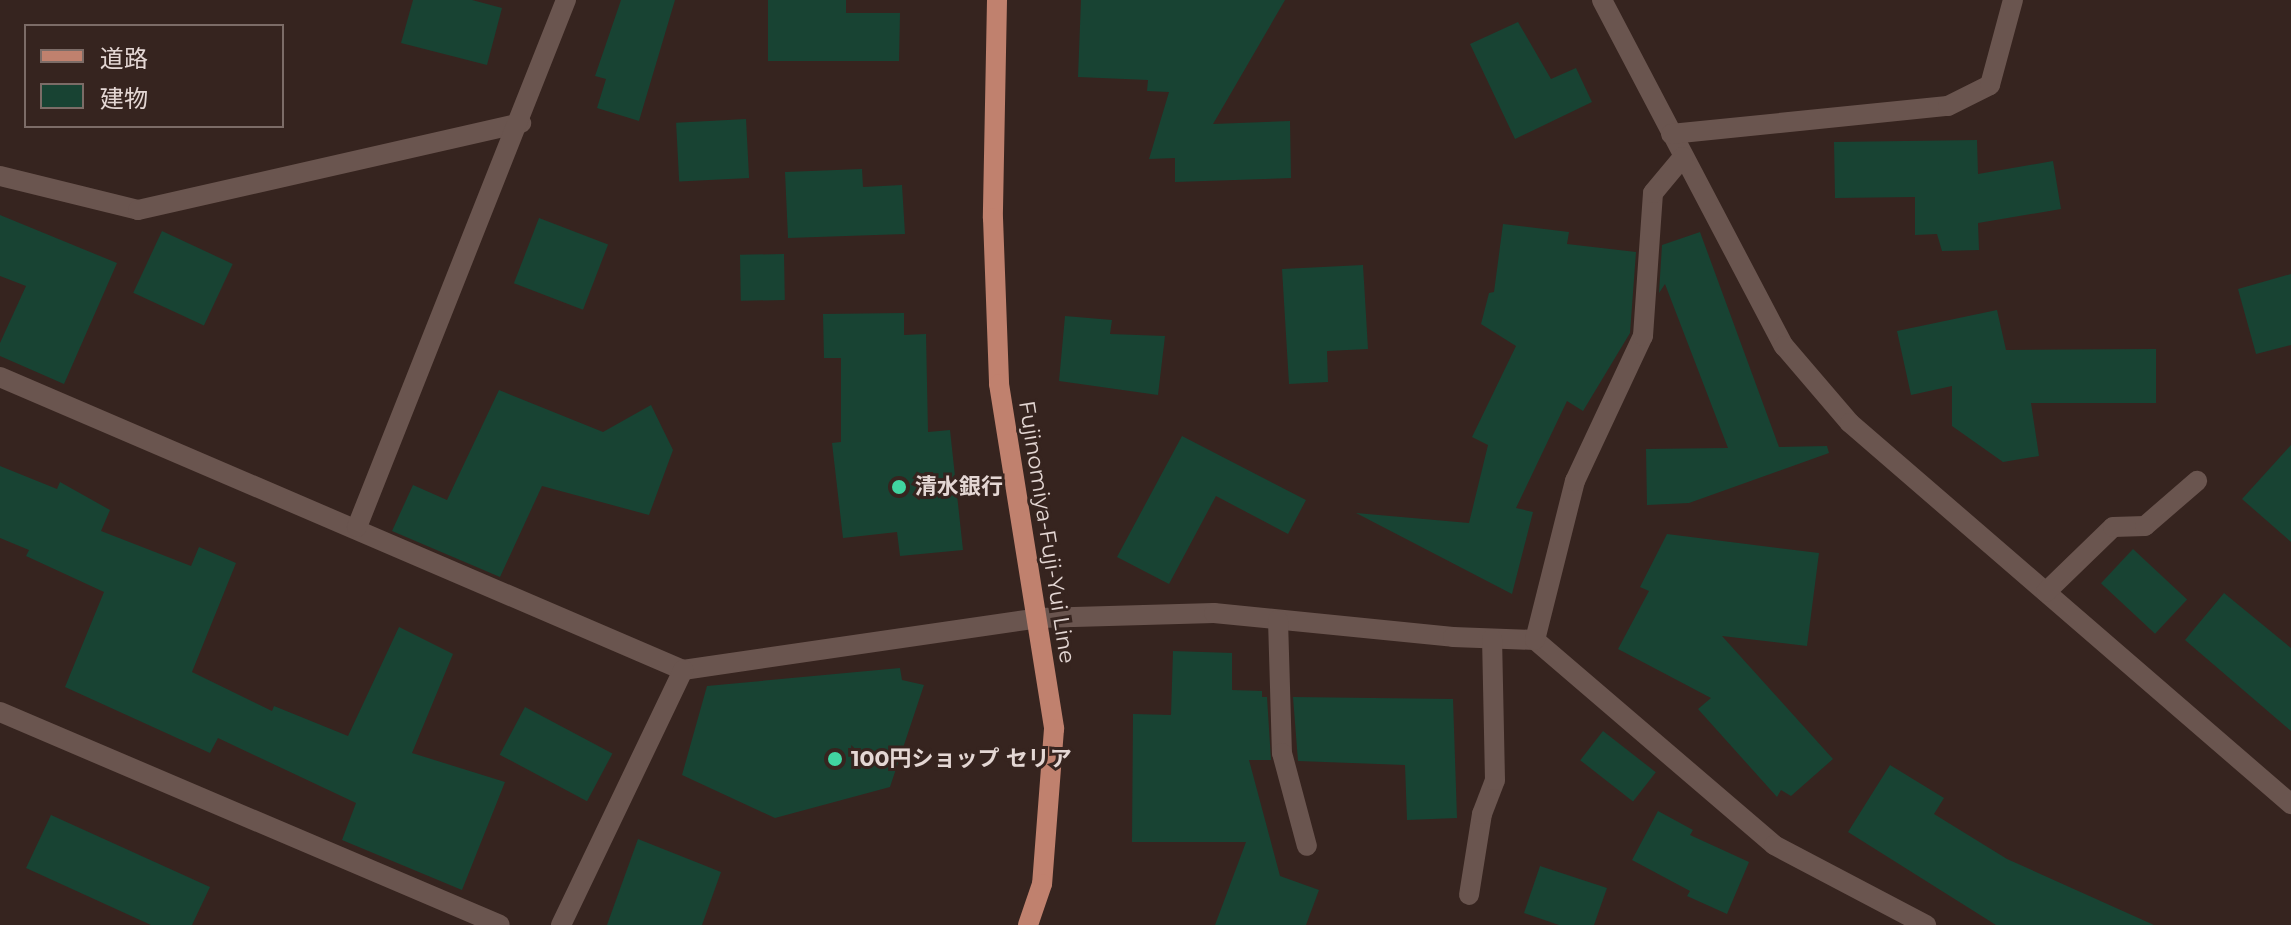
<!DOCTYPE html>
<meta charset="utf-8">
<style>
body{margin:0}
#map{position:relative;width:2291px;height:925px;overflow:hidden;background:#36241f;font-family:Montserrat,"Noto Sans JP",sans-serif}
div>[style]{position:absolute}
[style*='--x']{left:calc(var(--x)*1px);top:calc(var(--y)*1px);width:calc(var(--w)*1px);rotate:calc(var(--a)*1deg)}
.building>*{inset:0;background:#184333;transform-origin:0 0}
.minor>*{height:20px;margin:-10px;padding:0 10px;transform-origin:10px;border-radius:10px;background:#6a554f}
.major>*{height:20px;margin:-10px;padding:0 10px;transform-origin:10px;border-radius:10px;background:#c0816e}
.dots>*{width:22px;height:22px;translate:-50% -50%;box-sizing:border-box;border:4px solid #36241f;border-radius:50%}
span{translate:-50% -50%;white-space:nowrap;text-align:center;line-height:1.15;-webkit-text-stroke:6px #36241f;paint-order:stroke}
.poi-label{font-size:22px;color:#e4d7d4;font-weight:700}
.left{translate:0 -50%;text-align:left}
.street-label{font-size:22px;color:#e4d7d4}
.legend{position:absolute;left:24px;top:24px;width:260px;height:104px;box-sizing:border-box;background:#36241f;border:2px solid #7c6c67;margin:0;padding:10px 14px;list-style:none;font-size:24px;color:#e4d7d4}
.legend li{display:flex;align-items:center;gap:16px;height:40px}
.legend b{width:40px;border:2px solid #7c6c67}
</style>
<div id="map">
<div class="building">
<i style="clip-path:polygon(413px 0,472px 0,502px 8px,487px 65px,401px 43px)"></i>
<i style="clip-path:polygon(621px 0,675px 0,639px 121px,597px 108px,606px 79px,595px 76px)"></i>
<i style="clip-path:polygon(768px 0,846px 0,846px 13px,900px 13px,899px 61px,768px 61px)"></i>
<i style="clip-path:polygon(1081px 0,1285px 0,1213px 124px,1290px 121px,1291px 178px,1175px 182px,1175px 158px,1149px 159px,1169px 92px,1147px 91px,1148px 80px,1078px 77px)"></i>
<i style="clip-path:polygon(1518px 22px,1551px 79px,1576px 68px,1592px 102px,1515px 139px,1470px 44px)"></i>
<i style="left:746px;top:119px;width:59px;height:70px;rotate:87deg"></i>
<i style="clip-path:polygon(1977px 140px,1978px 174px,2053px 161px,2061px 209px,1978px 223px,1979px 250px,1942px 251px,1937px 234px,1915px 235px,1915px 197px,1835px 198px,1834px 142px)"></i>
<i style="clip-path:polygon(862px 169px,863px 187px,902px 185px,905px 234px,788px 238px,785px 172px)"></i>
<i style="clip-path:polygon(0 215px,117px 263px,64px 384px,0 356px,0 343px,26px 286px,0 276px)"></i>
<i style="left:539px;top:218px;width:74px;height:70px;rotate:21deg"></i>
<i style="clip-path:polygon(1503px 224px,1569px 232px,1567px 244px,1636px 252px,1630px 333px,1583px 411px,1567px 401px,1516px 508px,1533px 512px,1512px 594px,1356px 513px,1469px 523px,1488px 445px,1472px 437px,1516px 346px,1481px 324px,1489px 293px,1494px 292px)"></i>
<i style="left:162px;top:231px;width:78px;height:68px;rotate:25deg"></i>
<i style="clip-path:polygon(1700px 232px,1779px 447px,1827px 446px,1829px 453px,1689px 503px,1647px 505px,1646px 449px,1728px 448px,1665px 284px,1659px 293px,1662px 245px)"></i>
<i style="left:784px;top:254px;width:46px;height:44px;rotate:89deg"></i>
<i style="clip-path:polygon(1363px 265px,1368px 349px,1327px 351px,1328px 382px,1289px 384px,1282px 269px)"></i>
<i style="clip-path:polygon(2291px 274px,2291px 345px,2256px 354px,2238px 289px)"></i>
<i style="clip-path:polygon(1997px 310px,2006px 350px,2156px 349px,2156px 403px,2031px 403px,2039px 456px,2003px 462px,1952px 426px,1952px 386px,1911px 395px,1897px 331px)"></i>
<i style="clip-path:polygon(904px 313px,904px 335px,926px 334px,928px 432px,950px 430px,963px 550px,900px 556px,897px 532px,843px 538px,832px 443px,841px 442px,841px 358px,824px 358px,823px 314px)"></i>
<i style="clip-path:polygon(1065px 316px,1112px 320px,1110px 334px,1165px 336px,1158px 395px,1059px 381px)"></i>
<i style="clip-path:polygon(499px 390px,603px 432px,651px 405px,673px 450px,649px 515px,542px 486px,500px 577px,392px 531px,413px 485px,447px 500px)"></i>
<i style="clip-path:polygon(1182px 436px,1306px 500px,1288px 534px,1216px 496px,1169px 584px,1117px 557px)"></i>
<i style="clip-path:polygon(2291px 445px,2291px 542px,2242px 499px)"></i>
<i style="clip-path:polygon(0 466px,57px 489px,60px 482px,110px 510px,101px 531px,191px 566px,199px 547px,236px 563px,192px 672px,272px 711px,274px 706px,348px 736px,399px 627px,453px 654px,412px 753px,505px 782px,462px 890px,342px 840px,356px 803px,218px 738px,210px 753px,65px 687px,104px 592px,26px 556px,29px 550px,0 538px)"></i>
<i style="clip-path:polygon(1667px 534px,1819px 553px,1807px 646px,1722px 636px,1833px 759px,1791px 796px,1781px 790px,1777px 797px,1698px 709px,1711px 698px,1618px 649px,1649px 591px,1640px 587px)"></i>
<i style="left:2133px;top:549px;width:74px;height:47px;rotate:43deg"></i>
<i style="clip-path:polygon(2224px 593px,2291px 648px,2291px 731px,2185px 640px)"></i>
<i style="clip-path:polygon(1173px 651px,1232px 653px,1232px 690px,1262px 691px,1262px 697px,1267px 697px,1271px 760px,1249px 760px,1280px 876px,1319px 890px,1306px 925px,1215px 925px,1246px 842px,1132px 842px,1133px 714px,1171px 715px)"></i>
<i style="clip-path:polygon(900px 668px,902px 680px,924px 685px,890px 787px,775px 818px,682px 775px,707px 686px)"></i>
<i style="clip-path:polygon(1293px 697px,1453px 699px,1457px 818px,1407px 820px,1405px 765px,1298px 761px)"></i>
<i style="left:525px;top:707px;width:99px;height:54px;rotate:28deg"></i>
<i style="left:1603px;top:731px;width:67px;height:37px;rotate:38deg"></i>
<i style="clip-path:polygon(1890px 765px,1944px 798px,1934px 814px,2007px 859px,2154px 925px,1996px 925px,1848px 832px)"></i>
<i style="clip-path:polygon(1658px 811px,1693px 830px,1690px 835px,1749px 862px,1727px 914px,1687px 896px,1690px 891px,1632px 860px)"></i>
<i style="clip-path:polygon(51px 815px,210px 887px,192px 925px,151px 925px,26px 868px)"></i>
<i style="clip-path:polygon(638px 839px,721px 872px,702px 925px,607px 925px)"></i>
<i style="clip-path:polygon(1540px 866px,1607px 888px,1594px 925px,1559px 925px,1524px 913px)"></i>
</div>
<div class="minor">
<i style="--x:1602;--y:0;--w:391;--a:62.3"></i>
<i style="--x:1784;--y:346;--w:101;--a:49.4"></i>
<i style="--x:1850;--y:423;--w:583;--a:40.83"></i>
<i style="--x:1671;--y:134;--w:278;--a:-5.8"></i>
<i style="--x:1948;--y:106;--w:47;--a:-26.6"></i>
<i style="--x:1990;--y:85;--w:88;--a:-74.9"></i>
<i style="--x:0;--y:176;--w:142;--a:13.8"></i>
<i style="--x:138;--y:210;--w:393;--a:-12.8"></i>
<i style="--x:0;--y:377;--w:743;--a:23.22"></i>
<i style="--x:683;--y:670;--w:360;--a:-8.3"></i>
<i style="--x:1039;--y:618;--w:175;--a:-1.6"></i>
<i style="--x:1214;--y:613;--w:240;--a:5.7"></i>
<i style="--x:1453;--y:637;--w:82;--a:2.1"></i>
<i style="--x:1535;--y:640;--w:315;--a:40.6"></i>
<i style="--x:1774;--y:845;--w:172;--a:27.8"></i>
<i style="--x:357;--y:527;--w:567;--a:-68.37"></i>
<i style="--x:2046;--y:592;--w:93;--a:-44.1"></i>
<i style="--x:2113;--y:527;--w:32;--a:-2"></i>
<i style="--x:2145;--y:526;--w:69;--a:-40.9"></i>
<i style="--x:1278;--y:620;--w:133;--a:88.3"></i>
<i style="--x:1282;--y:753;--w:96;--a:75"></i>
<i style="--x:1535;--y:640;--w:164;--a:-75.9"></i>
<i style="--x:1575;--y:481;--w:160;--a:-64.9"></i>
<i style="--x:1643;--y:336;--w:143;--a:-86"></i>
<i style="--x:1653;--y:193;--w:47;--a:-50.2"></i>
<i style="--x:0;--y:712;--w:543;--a:23.07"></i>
<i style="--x:1469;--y:895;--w:82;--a:-80.9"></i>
<i style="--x:1482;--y:814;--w:36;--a:-69"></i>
<i style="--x:1495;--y:780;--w:141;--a:-91.2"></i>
<i style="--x:561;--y:925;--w:283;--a:-64.4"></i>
</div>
<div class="major">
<i style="--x:997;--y:0;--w:218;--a:91.1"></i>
<i style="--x:993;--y:218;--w:166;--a:87.9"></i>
<i style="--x:999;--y:384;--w:349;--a:80.9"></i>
<i style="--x:1054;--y:729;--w:155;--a:94.4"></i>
<i style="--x:1042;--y:884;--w:43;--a:108.9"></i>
</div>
<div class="dots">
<i style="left:899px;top:487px;background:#41d4a1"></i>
<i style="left:835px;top:759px;background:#41d4a1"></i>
</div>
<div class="poi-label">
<span class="left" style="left:915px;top:487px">清水銀行</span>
<span class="left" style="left:851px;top:759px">100円ショップ セリア</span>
</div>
<div class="street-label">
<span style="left:1047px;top:532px;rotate:81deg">Fujinomiya-Fuji-Yui Line</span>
</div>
<ul class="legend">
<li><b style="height:10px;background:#c0816e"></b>道路</li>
<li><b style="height:22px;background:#184333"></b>建物</li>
</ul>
</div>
